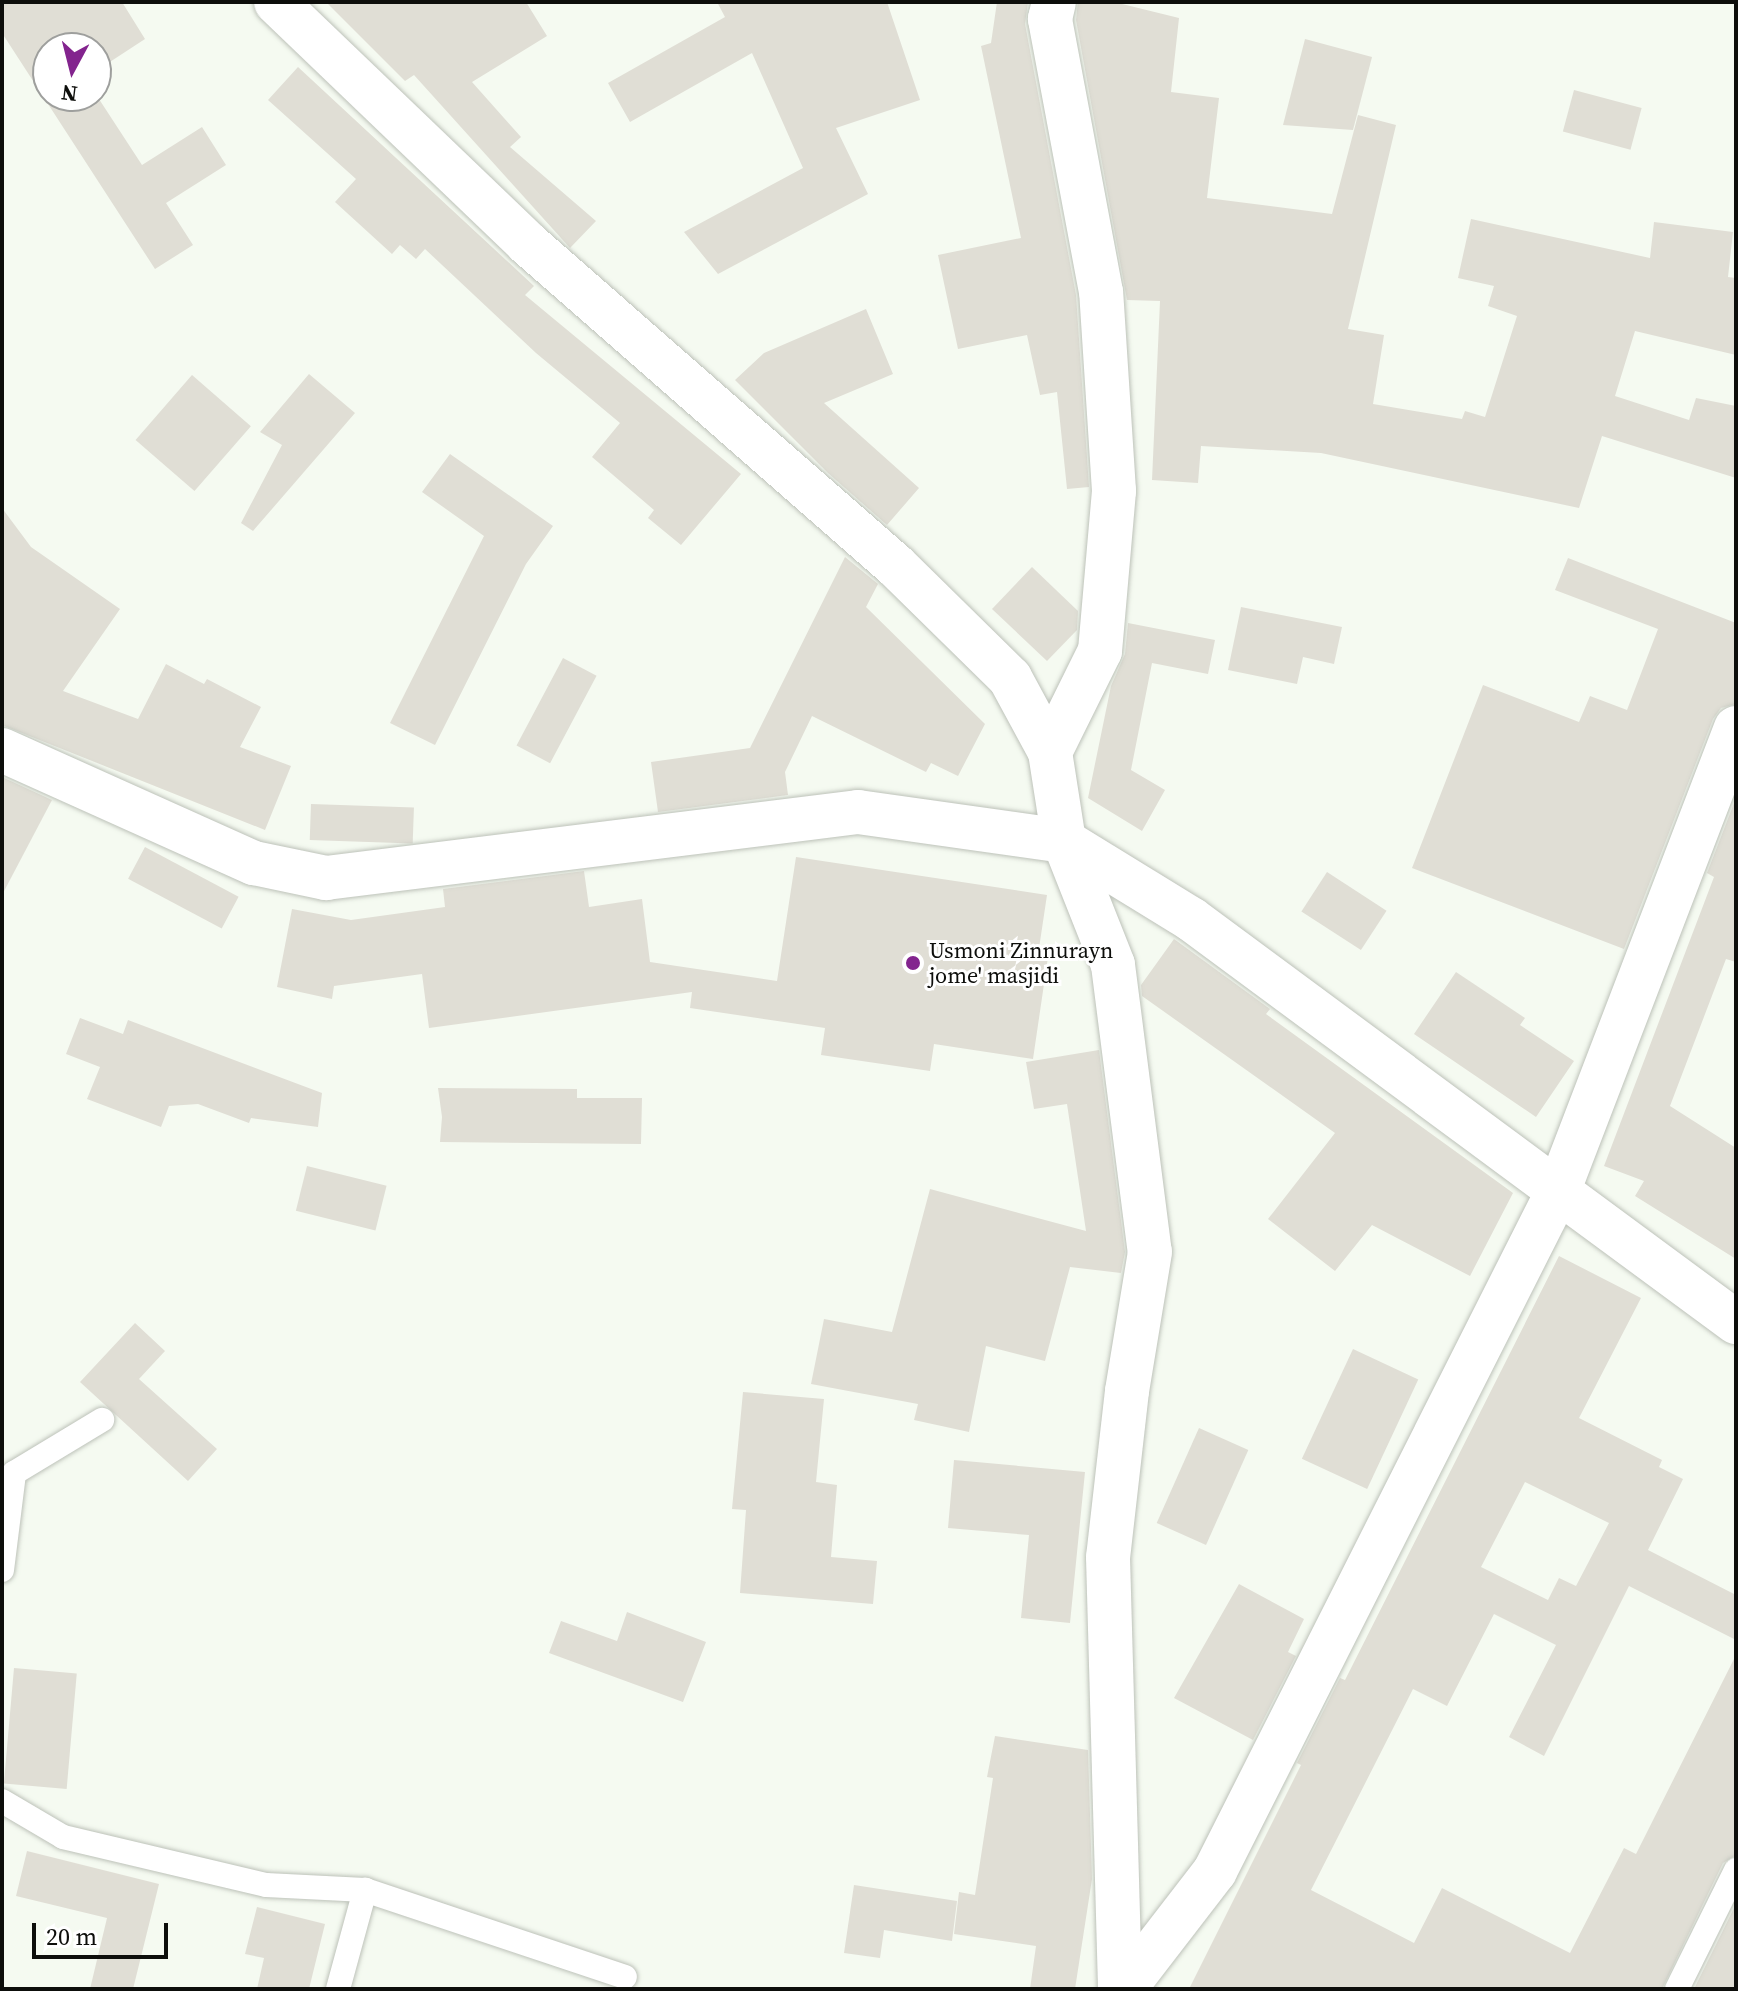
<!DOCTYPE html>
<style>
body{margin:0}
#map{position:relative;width:1738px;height:1991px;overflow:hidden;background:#f5faf1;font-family:"Source Serif 4",serif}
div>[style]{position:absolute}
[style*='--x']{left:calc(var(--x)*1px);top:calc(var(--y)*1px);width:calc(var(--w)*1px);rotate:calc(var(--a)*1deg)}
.building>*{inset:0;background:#e0ded5;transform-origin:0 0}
.roads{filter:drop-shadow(0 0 2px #bdc2b9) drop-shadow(0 0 2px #bdc2b9)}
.service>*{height:24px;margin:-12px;padding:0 12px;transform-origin:12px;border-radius:12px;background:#fff}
.minor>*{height:44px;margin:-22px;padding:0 22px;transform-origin:22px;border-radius:22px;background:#fff}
.tertiary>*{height:44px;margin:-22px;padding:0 22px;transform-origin:22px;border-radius:22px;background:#fff}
.dots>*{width:22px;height:22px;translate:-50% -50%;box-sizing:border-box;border:4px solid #fff;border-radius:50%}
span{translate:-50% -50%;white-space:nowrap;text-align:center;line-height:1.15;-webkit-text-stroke:6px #fff;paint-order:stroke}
.poi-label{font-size:22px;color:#0d0e0b}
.left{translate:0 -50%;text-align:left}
.frame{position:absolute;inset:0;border:4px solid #0d0e0b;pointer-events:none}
.north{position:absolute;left:32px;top:32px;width:80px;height:80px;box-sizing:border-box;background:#fff;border:2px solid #9e9f9d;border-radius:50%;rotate:187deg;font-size:22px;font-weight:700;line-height:32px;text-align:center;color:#0d0e0b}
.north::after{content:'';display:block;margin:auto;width:28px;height:36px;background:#83248e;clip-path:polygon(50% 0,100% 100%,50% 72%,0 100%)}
.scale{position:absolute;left:32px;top:1923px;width:136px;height:36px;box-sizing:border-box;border:4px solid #0d0e0b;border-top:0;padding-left:10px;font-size:24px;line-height:28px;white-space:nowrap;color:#0d0e0b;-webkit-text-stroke:6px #fff;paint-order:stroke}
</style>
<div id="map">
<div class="building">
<i style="clip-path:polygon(2px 2px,122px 2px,145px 39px,96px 71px,96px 48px,48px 48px,48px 96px,97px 96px,142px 165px,202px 127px,226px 165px,166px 203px,193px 245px,155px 269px,2px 33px)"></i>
<i style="clip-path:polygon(326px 2px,526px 2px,547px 36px,472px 82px,521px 137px,510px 147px,596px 221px,570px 248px,414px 75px,405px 81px)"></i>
<i style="clip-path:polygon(717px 2px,887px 2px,920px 100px,836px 128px,868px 194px,718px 274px,684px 232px,803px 168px,752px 53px,630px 122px,608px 83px,725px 17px)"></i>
<i style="clip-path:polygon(997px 2px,1028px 2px,1025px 24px,1076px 295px,1089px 487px,1067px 489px,1057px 392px,1040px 395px,1027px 335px,958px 349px,938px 255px,1021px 238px,981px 46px,991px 43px)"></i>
<i style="clip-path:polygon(1078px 2px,1114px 2px,1179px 18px,1171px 92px,1219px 98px,1207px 198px,1332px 214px,1358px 115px,1396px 125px,1348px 329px,1384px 335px,1373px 404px,1462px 419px,1465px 411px,1485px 417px,1517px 316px,1488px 306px,1494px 286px,1458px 278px,1471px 219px,1650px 258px,1654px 222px,1733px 232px,1728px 277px,1736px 278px,1736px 355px,1635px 331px,1615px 396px,1689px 420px,1696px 398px,1736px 406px,1736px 478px,1602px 436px,1579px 508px,1321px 453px,1201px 446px,1198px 483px,1152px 480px,1160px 301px,1127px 300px,1076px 20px)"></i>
<i style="clip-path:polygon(1305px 39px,1372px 57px,1353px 130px,1283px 125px)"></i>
<i style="clip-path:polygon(298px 67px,534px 286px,525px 295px,741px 474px,681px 545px,648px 518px,654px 510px,592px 457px,620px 423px,536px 353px,425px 249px,416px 259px,400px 245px,392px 254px,335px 202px,356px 179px,268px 100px)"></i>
<i style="left:1574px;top:90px;width:70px;height:43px;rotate:15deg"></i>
<i style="clip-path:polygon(866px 309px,893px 374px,824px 403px,919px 488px,887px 525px,828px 473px,735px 380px,764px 353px)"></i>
<i style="clip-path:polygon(309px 374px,355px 413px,253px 531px,241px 523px,282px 445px,260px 432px)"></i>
<i style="left:192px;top:375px;width:78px;height:86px;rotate:41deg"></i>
<i style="clip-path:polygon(450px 454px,553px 526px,526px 564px,435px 745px,390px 723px,484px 536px,422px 492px)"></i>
<i style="clip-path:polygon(2px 508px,31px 547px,120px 609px,63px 691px,138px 719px,166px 664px,204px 684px,207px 679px,261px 707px,240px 747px,291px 766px,265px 830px,2px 725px)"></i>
<i style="clip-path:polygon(845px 557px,878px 584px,866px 607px,985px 724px,958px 776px,931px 763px,926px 772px,812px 716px,785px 772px,788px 795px,658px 812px,651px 762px,750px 748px)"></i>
<i style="clip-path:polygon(1568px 558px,1736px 623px,1736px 704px,1721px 708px,1713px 719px,1624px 949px,1412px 868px,1483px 685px,1579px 722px,1590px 696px,1627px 710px,1658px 629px,1555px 590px)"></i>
<i style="clip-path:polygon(1032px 567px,1078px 611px,1077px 630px,1047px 661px,992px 609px)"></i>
<i style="clip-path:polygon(1241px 607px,1342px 627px,1334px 664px,1303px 657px,1297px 684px,1228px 670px)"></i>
<i style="clip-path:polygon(1128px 623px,1215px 640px,1208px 674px,1152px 663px,1131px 770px,1165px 790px,1142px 831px,1088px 798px,1111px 686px,1125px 654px)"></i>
<i style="left:563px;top:658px;width:38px;height:99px;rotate:28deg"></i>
<i style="clip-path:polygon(2px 777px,52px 800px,2px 895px)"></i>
<i style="clip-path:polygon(1736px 798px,1736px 962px,1726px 959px,1670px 1106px,1736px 1148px,1736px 1259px,1635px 1196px,1644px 1181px,1604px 1166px,1714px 877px,1707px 873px)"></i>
<i style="left:311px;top:804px;width:103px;height:36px;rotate:2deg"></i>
<i style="left:145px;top:847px;width:106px;height:36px;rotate:28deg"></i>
<i style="clip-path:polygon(796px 857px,1047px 895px,1038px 955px,1048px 957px,1033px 1059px,934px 1044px,930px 1071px,821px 1055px,825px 1028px,690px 1008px,692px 992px,429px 1028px,422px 974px,334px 986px,332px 999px,277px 987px,292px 909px,351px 920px,445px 907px,443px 889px,584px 871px,589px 907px,642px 899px,650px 962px,777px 981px)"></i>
<i style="left:1327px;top:872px;width:71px;height:47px;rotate:33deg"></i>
<i style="clip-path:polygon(1174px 939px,1270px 1009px,1266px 1014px,1513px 1193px,1470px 1276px,1372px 1225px,1335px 1271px,1268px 1219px,1335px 1133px,1142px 996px,1141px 985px)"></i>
<i style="clip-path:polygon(1456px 972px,1525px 1018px,1520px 1025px,1574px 1061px,1536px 1117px,1414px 1034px)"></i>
<i style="clip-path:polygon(80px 1018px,123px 1034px,128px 1020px,322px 1093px,318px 1127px,251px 1118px,249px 1123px,198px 1104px,169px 1106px,161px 1127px,87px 1099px,100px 1067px,66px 1054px)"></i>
<i style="clip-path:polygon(1099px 1050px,1125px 1252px,1121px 1273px,1070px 1267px,1045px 1361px,986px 1346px,969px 1432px,914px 1420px,918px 1404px,811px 1384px,824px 1319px,892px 1332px,930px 1189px,1086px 1231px,1067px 1104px,1034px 1109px,1026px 1062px)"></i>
<i style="clip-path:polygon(438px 1088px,577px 1089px,577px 1098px,642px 1098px,641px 1144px,440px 1142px,442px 1117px)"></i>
<i style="left:307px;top:1166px;width:82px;height:46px;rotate:14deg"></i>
<i style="clip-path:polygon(evenodd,1559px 1256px,1641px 1298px,1579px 1418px,1662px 1460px,1659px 1467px,1683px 1479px,1648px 1550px,1736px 1595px,1736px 1640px,1629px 1586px,1544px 1756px,1509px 1737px,1556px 1645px,1494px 1614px,1447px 1706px,1413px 1689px,1311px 1890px,1414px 1943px,1442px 1888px,1570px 1953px,1624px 1848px,1636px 1854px,1736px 1655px,1736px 1855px,1723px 1863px,1662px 1989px,1189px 1989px,1301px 1765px,1297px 1763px,1340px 1678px,1345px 1680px,1559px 1256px,1525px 1482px,1609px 1523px,1576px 1586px,1559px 1578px,1548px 1600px,1481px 1567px,1525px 1482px)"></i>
<i style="clip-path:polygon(135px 1323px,165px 1351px,139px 1379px,217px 1449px,188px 1481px,80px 1382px)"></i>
<i style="left:1353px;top:1349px;width:72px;height:121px;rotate:25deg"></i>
<i style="clip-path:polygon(743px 1392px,824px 1399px,816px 1482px,837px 1485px,831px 1557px,877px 1561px,873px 1604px,740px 1593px,746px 1510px,732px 1509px)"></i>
<i style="left:1199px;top:1428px;width:54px;height:104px;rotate:24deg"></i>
<i style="clip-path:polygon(954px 1460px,1085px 1472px,1070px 1623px,1021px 1618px,1029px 1535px,948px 1528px)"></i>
<i style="clip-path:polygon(1239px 1584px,1304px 1619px,1288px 1652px,1296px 1656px,1253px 1740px,1174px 1698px)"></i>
<i style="clip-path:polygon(627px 1612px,706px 1642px,683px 1702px,549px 1653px,561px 1621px,617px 1641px)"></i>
<i style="left:14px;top:1668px;width:63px;height:116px;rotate:5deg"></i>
<i style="clip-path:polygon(995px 1736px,1088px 1750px,1092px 1879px,1075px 1989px,1030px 1989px,1036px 1946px,954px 1934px,959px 1892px,975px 1895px,993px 1778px,987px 1777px)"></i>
<i style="clip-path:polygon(27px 1851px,159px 1884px,133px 1989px,90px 1989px,107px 1918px,16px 1896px)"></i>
<i style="clip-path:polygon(854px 1885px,957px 1901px,952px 1941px,884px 1930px,880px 1958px,844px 1953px)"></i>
<i style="clip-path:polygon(1736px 1904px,1736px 1989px,1694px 1989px)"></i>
<i style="clip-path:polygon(257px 1907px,325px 1924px,309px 1989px,257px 1989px,264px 1958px,245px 1954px)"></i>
</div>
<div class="roads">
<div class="service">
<i style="--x:2;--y:1570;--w:98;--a:-82.9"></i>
<i style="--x:14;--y:1473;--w:103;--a:-31.1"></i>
<i style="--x:2;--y:1801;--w:71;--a:30.5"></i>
<i style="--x:63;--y:1837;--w:209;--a:13.3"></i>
<i style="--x:266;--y:1885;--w:99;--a:2.9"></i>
<i style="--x:365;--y:1890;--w:274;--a:18.5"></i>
<i style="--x:338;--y:1989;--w:103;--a:-74.7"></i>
<i style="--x:1677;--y:1989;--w:133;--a:-63.6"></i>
</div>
<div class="minor">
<i style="--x:276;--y:2;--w:348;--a:43.8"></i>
<i style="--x:527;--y:243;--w:490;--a:41.2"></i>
<i style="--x:896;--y:566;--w:160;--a:44.5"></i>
<i style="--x:1010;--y:678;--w:84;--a:61.6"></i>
<i style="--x:1050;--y:752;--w:90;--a:81.1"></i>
<i style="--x:1064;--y:841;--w:133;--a:68.4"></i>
<i style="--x:1113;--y:965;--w:289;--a:82.7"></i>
<i style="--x:1150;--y:1252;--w:141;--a:99.4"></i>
<i style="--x:1127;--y:1391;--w:167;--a:96.5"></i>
<i style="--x:1108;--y:1557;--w:432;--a:88.4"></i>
<i style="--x:2;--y:750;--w:276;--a:24.2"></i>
<i style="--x:254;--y:863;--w:74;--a:11.8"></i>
<i style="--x:326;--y:878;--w:536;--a:-7.07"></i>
<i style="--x:858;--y:812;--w:208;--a:8"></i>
<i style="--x:1064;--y:841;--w:149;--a:31.6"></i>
<i style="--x:1191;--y:919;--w:457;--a:36.5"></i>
<i style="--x:1558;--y:1191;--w:762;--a:116.77"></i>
<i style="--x:1215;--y:1871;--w:149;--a:127.6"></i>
<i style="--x:1050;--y:752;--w:113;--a:-63.7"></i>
<i style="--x:1100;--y:651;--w:161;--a:-85"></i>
<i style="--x:1114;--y:491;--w:199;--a:-93.7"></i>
<i style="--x:1101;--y:292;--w:278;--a:-100.6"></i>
<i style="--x:1050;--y:19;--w:17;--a:-77"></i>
</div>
<div class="tertiary">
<i style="--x:1736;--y:728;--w:496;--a:111"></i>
<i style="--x:1558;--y:1191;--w:221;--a:36.4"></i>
</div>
</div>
<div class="dots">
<i style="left:913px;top:963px;background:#83248e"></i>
</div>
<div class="poi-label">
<span class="left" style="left:929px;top:963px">Usmoni Zinnurayn<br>jome' masjidi</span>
</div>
<div class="frame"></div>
<div class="north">N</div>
<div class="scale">20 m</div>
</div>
